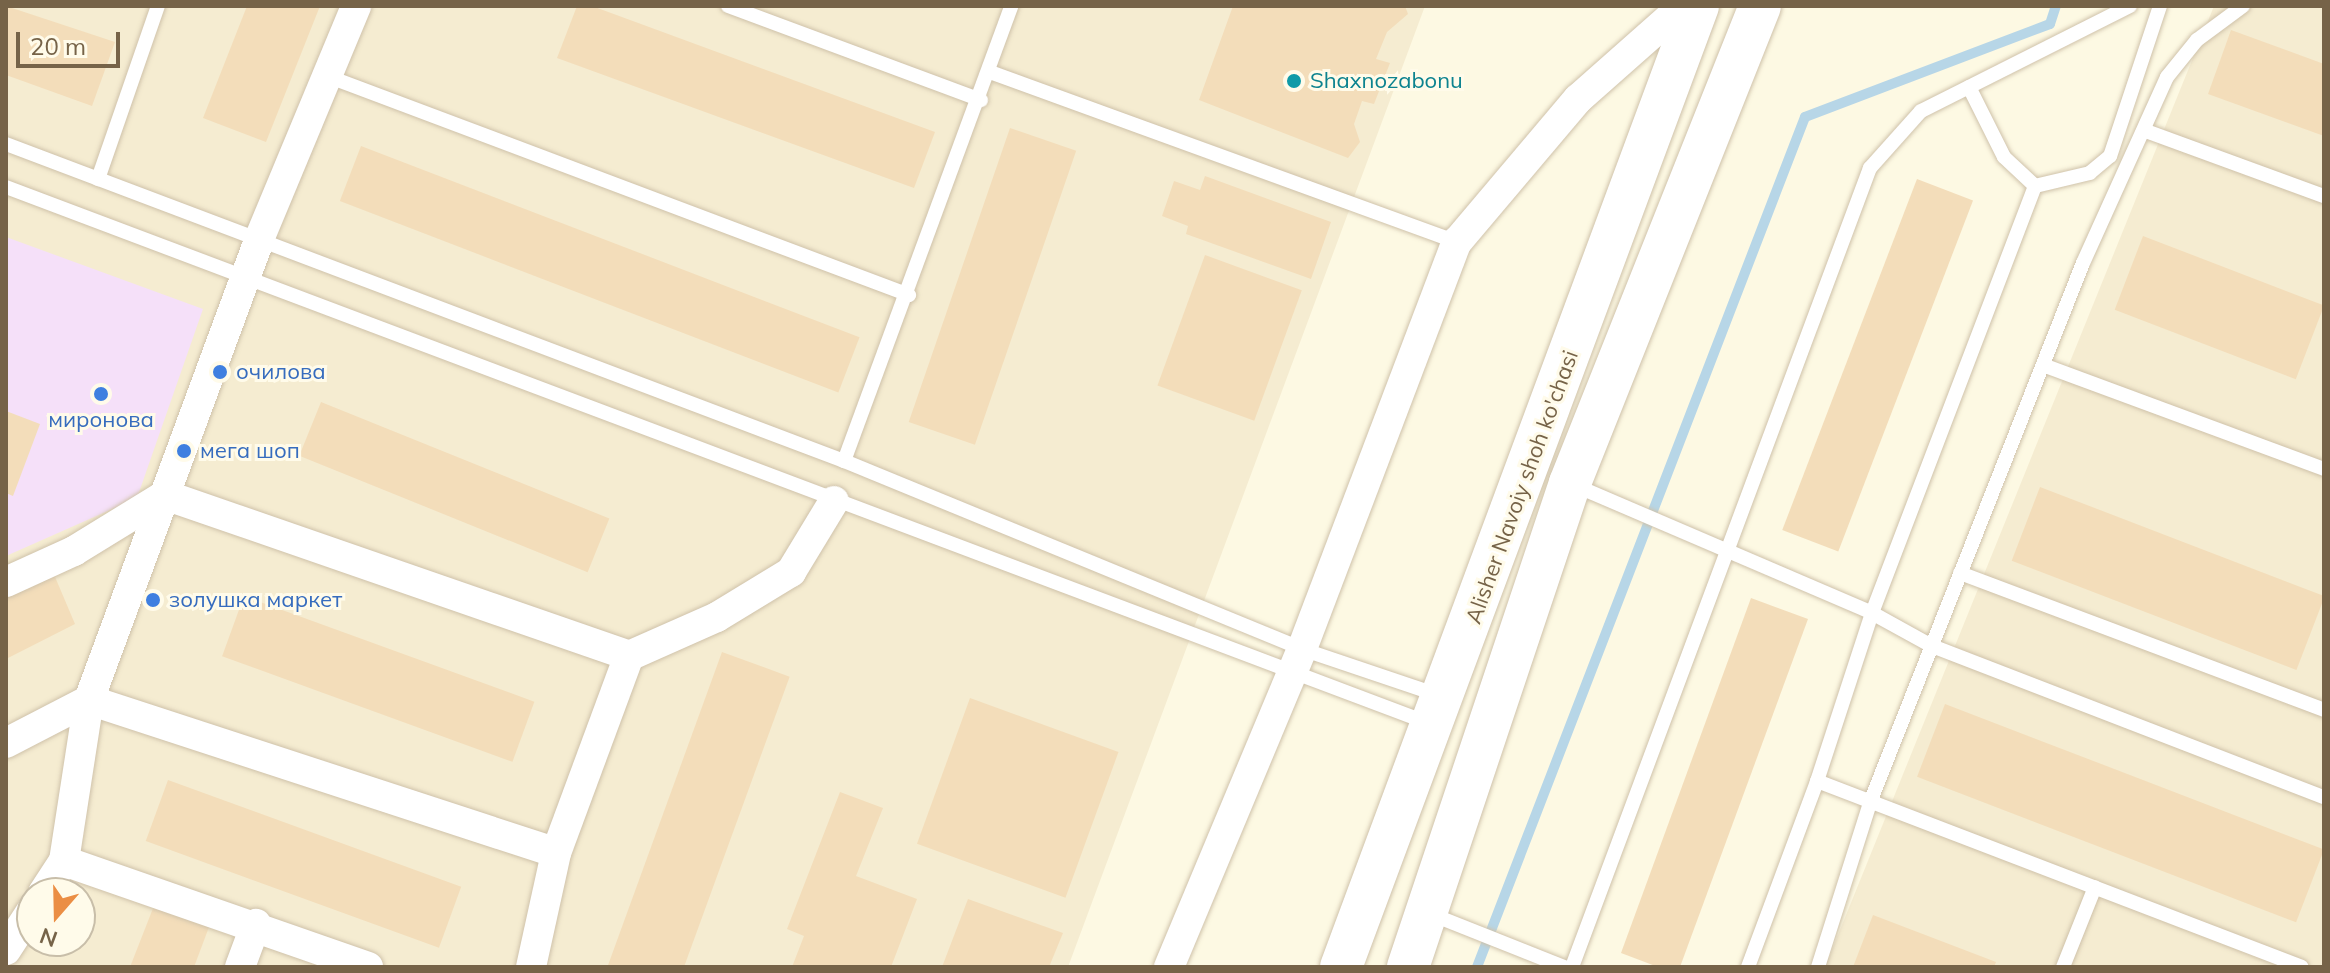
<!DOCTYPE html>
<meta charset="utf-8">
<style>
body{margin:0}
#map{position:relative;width:2330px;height:973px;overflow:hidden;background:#fdf9e3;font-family:Mulish,sans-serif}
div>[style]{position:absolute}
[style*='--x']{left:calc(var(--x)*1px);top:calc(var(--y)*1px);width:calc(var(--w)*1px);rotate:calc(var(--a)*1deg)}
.residential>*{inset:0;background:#f5ecd1}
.education>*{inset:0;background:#f5e0f9}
.stream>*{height:10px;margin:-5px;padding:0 5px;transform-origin:5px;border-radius:5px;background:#b7d6e7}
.building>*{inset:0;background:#f3ddba;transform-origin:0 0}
.roads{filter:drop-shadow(0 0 2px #cfc2aa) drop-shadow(0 0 2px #cfc2aa)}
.service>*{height:14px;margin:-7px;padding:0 7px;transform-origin:7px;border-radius:7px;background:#fff}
.minor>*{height:30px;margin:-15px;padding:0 15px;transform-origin:15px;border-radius:15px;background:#fff}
.secondary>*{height:42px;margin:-21px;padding:0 21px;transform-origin:21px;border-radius:21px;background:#fff}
.dots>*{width:22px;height:22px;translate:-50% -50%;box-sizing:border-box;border:4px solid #fffbea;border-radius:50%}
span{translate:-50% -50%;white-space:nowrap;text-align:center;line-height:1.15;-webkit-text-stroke:6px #fffbea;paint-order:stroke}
.culture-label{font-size:22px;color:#0d838f}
.left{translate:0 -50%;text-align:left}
.shop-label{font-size:22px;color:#366cbe}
.street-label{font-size:22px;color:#766348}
.frame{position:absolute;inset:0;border:8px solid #766348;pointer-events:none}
.north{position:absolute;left:16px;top:877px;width:80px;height:80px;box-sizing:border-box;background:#fffbea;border:2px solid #c8bea9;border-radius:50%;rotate:200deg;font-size:22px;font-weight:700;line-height:32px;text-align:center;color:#766348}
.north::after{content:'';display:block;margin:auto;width:28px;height:36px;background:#eb8e44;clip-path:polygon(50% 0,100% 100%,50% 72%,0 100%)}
.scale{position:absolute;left:16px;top:32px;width:104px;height:36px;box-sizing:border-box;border:4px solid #766348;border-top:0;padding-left:10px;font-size:24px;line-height:28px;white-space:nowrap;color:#766348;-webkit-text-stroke:6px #fffbea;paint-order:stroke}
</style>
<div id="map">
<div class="residential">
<i style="clip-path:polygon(evenodd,6px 6px,1425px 6px,1068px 967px,6px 967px,6px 6px,32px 893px,80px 893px,80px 941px,32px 941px,32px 893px)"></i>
<i style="clip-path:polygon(2214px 6px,2324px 6px,2324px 967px,1825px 967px)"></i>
</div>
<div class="education">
<i style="clip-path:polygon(6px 237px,203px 309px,137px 498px,6px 556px)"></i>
</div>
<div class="stream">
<i style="--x:1477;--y:967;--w:911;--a:-68.9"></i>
<i style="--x:1805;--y:117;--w:262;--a:-20.8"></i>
<i style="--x:2050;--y:24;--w:19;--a:-72"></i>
</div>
<div class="building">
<i style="clip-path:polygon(6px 6px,115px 42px,92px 106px,6px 75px)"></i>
<i style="clip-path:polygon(247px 6px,320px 6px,266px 142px,203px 118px)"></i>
<i style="clip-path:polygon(577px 6px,592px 6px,935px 132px,914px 188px,557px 58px)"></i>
<i style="clip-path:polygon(1233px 6px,1405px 6px,1408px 14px,1387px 32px,1376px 59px,1390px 63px,1374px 104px,1362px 101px,1354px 124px,1360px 142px,1348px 158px,1199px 100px)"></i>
<i style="clip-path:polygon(2231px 30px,2324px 64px,2324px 136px,2208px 94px)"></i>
<i style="left:1010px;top:128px;width:70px;height:311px;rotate:19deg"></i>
<i style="left:361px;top:146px;width:534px;height:59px;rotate:21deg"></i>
<i style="clip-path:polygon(1205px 176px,1331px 222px,1311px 279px,1186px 234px,1188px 226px,1162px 216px,1174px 181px,1200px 190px)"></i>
<i style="left:1917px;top:179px;width:60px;height:376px;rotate:21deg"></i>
<i style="left:2143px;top:236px;width:194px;height:79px;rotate:21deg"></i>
<i style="left:1205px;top:255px;width:103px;height:139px;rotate:20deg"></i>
<i style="left:321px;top:402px;width:311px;height:58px;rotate:22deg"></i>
<i style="clip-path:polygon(6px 411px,40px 424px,13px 496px,6px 493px)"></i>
<i style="left:2040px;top:487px;width:305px;height:79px;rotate:21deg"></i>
<i style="clip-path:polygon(47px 558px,75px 624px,6px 659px,6px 579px)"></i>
<i style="left:244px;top:596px;width:309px;height:64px;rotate:20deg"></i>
<i style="clip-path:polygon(1751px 598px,1808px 619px,1680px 967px,1658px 967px,1621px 953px)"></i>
<i style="left:722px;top:652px;width:72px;height:337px;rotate:20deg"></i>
<i style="left:970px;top:698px;width:158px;height:155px;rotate:20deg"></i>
<i style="left:1945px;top:704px;width:406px;height:78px;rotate:21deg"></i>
<i style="left:168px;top:780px;width:312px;height:65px;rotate:20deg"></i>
<i style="clip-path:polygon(840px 792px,883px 808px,856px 876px,917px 899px,891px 967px,792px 967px,804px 936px,787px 929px)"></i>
<i style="clip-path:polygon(159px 893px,215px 911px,194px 967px,130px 967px)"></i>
<i style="clip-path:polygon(968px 899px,1063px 933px,1049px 967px,942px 967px)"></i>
<i style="clip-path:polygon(1873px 915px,1996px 962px,1994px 967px,1853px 967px)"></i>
</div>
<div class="roads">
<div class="service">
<i style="--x:728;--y:6;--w:270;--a:20.4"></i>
<i style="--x:2160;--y:6;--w:158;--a:108.4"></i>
<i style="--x:2110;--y:156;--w:26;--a:140"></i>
<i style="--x:2090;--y:173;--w:57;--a:166.7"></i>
<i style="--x:2035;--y:186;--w:457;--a:110.9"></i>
<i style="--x:1872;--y:613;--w:68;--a:28.8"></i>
<i style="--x:1932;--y:646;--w:420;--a:21.1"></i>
<i style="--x:990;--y:72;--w:497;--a:20"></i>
<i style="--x:327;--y:76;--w:622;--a:20.62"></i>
<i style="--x:1969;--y:87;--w:78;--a:63.4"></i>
<i style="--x:2004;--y:157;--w:42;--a:43.1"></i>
<i style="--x:2146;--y:131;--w:189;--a:20.1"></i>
<i style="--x:6;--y:144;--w:896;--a:20.72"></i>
<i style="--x:844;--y:461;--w:495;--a:22.3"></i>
<i style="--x:1302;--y:649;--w:144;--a:18.7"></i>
<i style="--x:98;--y:179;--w:183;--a:-70.9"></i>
<i style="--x:6;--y:187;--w:1520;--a:20.65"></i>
<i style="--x:2043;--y:365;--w:300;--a:20.3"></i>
<i style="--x:844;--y:461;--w:485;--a:-69.8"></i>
<i style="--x:1574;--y:485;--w:324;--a:23.2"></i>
<i style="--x:1872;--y:613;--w:177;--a:108.1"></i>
<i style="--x:1817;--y:781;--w:519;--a:20.98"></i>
<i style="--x:1960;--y:573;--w:389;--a:20.6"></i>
<i style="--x:1431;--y:914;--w:143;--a:21.7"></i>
<i style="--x:1572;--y:967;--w:853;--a:-69.55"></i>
<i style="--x:1870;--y:168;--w:76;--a:-48.2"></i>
<i style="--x:1921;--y:111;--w:234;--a:-26.7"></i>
<i style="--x:1748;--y:967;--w:198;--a:-69.6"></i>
<i style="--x:1818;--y:967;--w:175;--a:-72.4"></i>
<i style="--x:1871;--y:800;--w:577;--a:-68.46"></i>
<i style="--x:2083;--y:263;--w:204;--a:-65.7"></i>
<i style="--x:2167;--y:77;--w:48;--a:-51"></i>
<i style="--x:2197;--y:40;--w:57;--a:-36.5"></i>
<i style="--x:2063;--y:967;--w:86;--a:-68.2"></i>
</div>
<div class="minor">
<i style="--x:6;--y:582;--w:75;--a:-24.5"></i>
<i style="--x:74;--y:551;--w:107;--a:-31.6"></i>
<i style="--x:165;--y:495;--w:491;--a:19.1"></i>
<i style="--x:6;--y:743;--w:93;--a:-27.4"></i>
<i style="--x:89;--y:700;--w:491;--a:18.1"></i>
<i style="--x:64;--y:861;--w:322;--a:19.2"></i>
<i style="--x:43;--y:893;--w:38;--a:-57"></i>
<i style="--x:64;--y:861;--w:163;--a:-81.2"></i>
<i style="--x:89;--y:700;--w:488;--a:-69.7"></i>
<i style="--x:258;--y:242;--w:256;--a:-67.4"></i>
<i style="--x:6;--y:950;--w:48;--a:-57"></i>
<i style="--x:240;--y:967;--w:46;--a:-69.6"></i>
<i style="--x:531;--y:967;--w:117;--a:-77.6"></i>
<i style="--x:556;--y:853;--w:210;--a:-69.7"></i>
<i style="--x:629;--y:656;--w:96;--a:-23.9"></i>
<i style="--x:717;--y:617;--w:87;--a:-31.3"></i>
<i style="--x:791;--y:572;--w:83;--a:-58.8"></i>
<i style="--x:1169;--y:967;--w:345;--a:-67.3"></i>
<i style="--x:1302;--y:649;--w:436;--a:-69.2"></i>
<i style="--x:1457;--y:242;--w:187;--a:-49.8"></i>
<i style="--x:1578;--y:99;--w:140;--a:-41.5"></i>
</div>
<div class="secondary">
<i style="--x:1341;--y:967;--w:1025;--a:-69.62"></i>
<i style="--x:1408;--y:967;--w:510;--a:-71.49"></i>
<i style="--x:1570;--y:483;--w:513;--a:-68.28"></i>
</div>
</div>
<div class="dots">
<i style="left:1294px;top:81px;background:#0f9aa8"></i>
<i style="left:220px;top:372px;background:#3f7fe0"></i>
<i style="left:101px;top:394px;background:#3f7fe0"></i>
<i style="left:184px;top:451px;background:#3f7fe0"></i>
<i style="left:153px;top:600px;background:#3f7fe0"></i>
</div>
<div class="culture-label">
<span class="left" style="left:1310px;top:81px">Shaxnozabonu</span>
</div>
<div class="shop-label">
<span class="left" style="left:236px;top:372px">очилова</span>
<span style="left:101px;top:420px">миронова</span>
<span class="left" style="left:200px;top:451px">мега шоп</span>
<span class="left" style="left:169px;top:600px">золушка маркет</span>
</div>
<div class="street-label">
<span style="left:1522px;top:487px;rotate:-70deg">Alisher Navoiy shoh ko'chasi</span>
</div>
<div class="frame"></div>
<div class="north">N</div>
<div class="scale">20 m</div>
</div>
